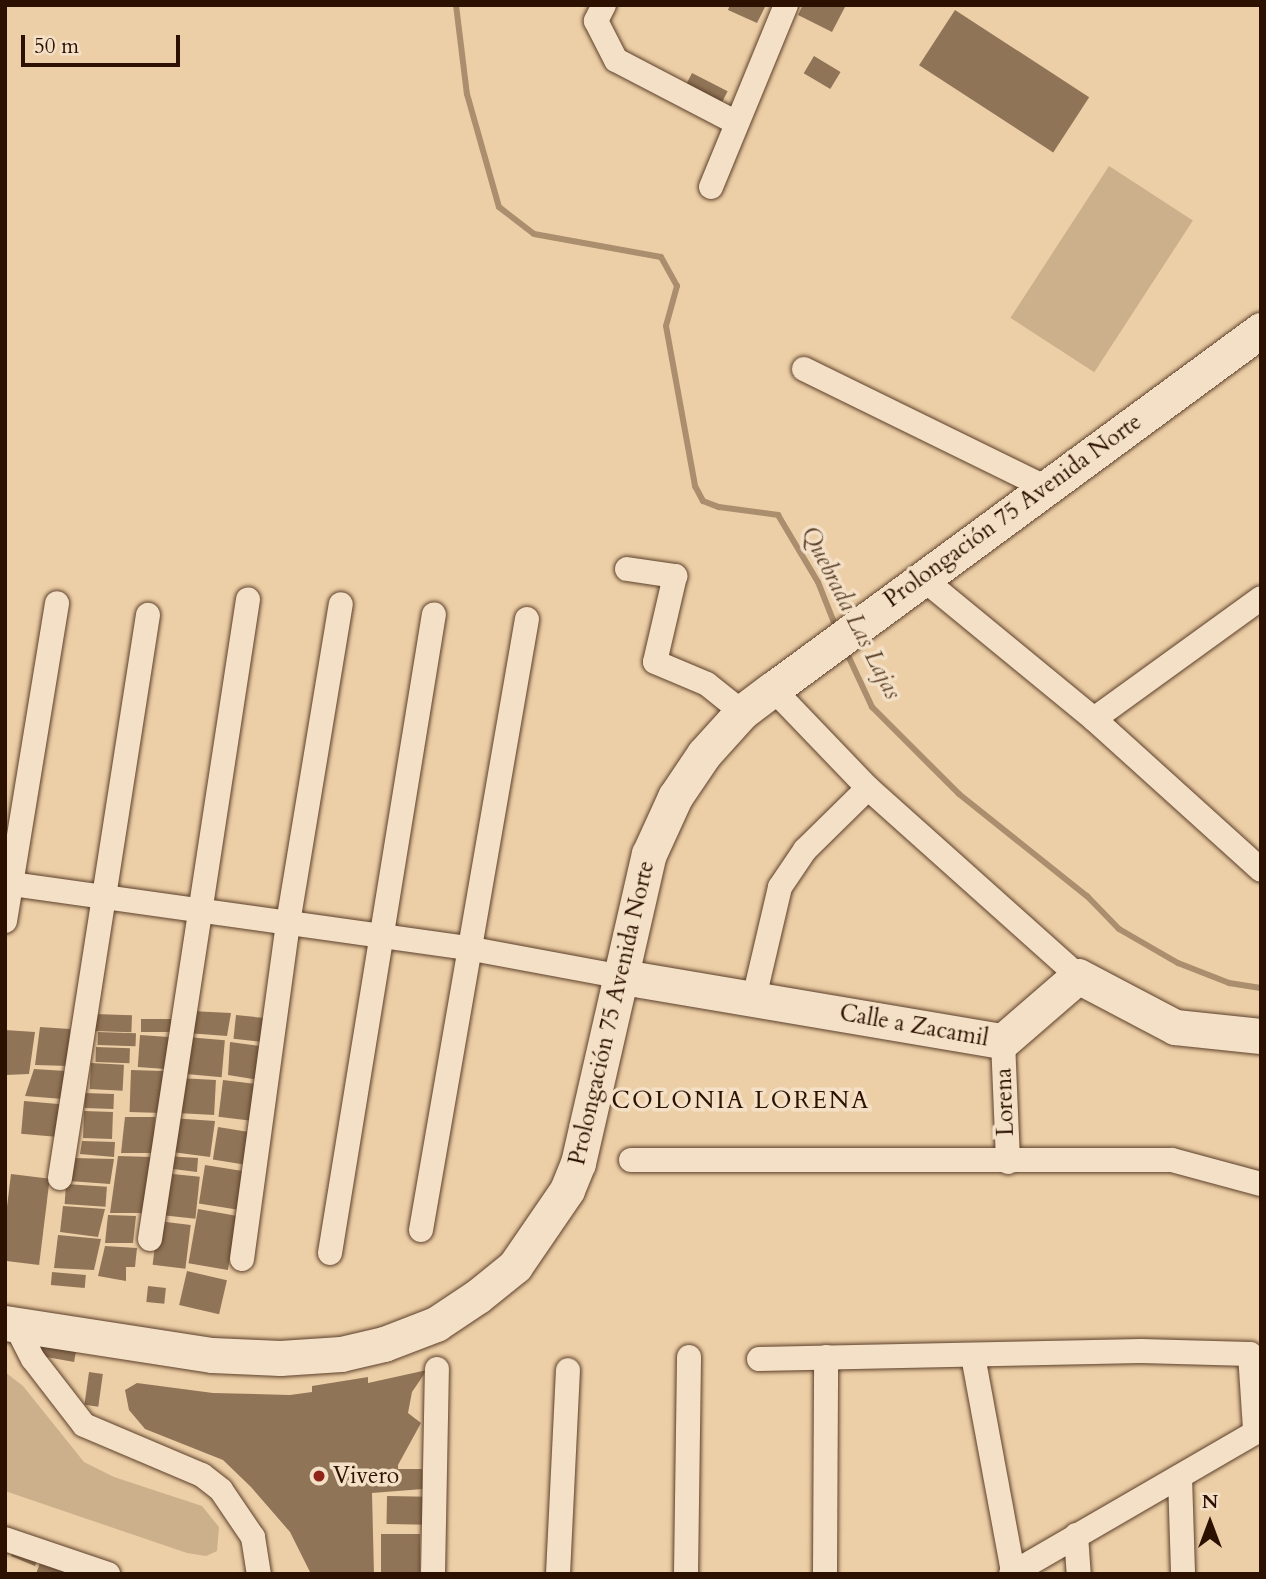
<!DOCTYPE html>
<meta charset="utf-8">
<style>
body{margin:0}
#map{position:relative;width:1266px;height:1579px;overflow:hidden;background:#edcfa7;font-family:Cardo,serif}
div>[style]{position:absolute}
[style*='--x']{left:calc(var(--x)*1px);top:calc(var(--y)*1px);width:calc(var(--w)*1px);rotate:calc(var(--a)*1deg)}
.green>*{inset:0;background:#ccaf8b;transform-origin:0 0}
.stream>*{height:6px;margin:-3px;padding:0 3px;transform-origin:3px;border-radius:3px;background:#ab8e6e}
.building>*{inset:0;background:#907457;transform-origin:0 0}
.roads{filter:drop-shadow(0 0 2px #5c402a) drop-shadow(0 0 2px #5c402a)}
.street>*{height:24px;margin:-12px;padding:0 12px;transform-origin:12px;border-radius:12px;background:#f3e0c6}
.secondary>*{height:35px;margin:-17.5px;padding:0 17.5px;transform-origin:17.5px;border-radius:17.5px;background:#f3e0c6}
.dots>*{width:19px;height:19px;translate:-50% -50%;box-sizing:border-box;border:4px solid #f3e0c6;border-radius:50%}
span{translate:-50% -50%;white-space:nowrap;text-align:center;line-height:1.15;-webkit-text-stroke:7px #f3e0c6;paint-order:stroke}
.street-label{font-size:23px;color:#2c1100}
.poi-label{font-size:23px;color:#2c1100}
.left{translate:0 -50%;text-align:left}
.water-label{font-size:24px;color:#5f432c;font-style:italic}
.neighbourhood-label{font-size:24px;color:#2c1100;letter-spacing:2px}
.frame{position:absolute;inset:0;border:7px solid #2c1100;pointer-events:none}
.north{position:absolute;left:1175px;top:1488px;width:70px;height:70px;-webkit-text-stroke:5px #f3e0c6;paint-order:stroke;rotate:0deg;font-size:19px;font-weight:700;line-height:28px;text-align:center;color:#2c1100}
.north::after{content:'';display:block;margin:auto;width:24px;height:32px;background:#2c1100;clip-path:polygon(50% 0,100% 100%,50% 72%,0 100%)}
.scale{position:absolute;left:21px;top:35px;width:159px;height:32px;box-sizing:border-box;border:4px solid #2c1100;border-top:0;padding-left:9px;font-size:21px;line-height:24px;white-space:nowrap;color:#2c1100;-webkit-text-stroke:5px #f3e0c6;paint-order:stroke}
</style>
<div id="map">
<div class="green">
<i style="left:1109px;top:166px;width:100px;height:181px;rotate:33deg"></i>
<i style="clip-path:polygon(5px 1372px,23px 1386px,84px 1462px,114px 1477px,202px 1506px,219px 1527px,217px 1551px,206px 1556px,187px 1553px,5px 1491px)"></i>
</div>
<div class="stream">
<i style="--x:456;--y:5;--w:90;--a:83"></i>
<i style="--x:467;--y:94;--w:117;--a:74.2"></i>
<i style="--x:499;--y:207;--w:44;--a:37.6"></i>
<i style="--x:534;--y:234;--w:129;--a:10.3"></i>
<i style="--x:661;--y:257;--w:33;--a:61"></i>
<i style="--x:677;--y:286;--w:41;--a:105.4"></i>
<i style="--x:666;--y:326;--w:163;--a:79.7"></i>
<i style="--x:695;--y:486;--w:17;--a:62"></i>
<i style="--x:703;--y:501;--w:17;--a:21"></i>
<i style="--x:719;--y:507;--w:60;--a:7.7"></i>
<i style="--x:778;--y:515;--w:78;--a:59.2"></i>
<i style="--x:818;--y:582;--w:52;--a:68.4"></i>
<i style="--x:845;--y:649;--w:64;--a:65"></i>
<i style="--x:872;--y:707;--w:123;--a:45"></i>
<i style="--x:959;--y:794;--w:164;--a:38.6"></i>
<i style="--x:1087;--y:896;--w:46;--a:45.9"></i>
<i style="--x:1119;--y:929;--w:68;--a:30"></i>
<i style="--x:1178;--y:963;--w:55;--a:21.4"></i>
<i style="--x:1229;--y:983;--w:32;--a:9"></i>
</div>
<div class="building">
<i style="clip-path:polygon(730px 5px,766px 5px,757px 23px,728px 10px)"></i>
<i style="clip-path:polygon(803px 5px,846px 5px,832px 32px,798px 15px)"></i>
<i style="left:955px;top:10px;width:160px;height:66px;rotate:33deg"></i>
<i style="left:814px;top:56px;width:31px;height:20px;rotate:31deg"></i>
<i style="left:692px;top:73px;width:40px;height:21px;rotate:27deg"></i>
<i style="clip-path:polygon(191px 1011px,231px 1013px,227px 1036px,187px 1033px)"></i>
<i style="left:94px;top:1014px;width:38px;height:17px;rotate:2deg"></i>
<i style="left:236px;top:1015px;width:36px;height:24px;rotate:6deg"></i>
<i style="left:141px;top:1019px;width:30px;height:13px"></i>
<i style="clip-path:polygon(40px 1027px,70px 1029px,69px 1066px,35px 1065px)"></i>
<i style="clip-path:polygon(5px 1030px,35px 1032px,29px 1074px,5px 1075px)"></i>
<i style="left:98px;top:1032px;width:38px;height:13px;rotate:2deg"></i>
<i style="left:140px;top:1035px;width:32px;height:32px;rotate:4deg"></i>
<i style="left:187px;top:1037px;width:38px;height:37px;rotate:5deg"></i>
<i style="clip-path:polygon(230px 1042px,266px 1047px,259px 1080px,228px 1075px)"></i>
<i style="left:96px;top:1047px;width:34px;height:15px;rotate:2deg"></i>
<i style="left:91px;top:1063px;width:33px;height:26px;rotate:3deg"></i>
<i style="clip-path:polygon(34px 1069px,66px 1071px,63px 1099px,25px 1096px)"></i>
<i style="left:131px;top:1070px;width:32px;height:42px;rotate:2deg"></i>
<i style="left:179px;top:1078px;width:37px;height:35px;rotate:3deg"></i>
<i style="left:223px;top:1080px;width:35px;height:37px;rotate:7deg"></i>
<i style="left:85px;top:1093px;width:29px;height:15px;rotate:2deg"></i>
<i style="left:24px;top:1101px;width:37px;height:33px;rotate:5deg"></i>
<i style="left:84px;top:1111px;width:29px;height:27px;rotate:2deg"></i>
<i style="clip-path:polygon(125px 1117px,155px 1117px,153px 1153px,121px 1153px)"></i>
<i style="clip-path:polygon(171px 1118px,215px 1121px,210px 1157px,172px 1152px)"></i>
<i style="left:218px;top:1127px;width:36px;height:33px;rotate:9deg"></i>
<i style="clip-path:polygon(82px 1141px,115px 1142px,114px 1157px,80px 1154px)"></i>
<i style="clip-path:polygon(118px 1156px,151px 1157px,142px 1213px,110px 1213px)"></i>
<i style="clip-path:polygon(166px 1156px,198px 1158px,197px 1172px,165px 1168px)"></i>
<i style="clip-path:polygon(73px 1158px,114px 1159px,110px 1184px,69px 1181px)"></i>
<i style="left:205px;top:1165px;width:38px;height:39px;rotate:9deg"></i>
<i style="left:163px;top:1173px;width:37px;height:42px;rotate:6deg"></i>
<i style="left:11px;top:1174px;width:39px;height:87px;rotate:7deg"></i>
<i style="left:66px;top:1184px;width:41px;height:20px;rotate:4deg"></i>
<i style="clip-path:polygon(63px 1206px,105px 1209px,98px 1237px,60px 1232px)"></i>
<i style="left:198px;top:1209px;width:40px;height:55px;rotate:10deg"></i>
<i style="clip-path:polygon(108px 1215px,136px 1216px,133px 1243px,105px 1243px)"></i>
<i style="left:158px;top:1221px;width:33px;height:44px;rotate:7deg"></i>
<i style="clip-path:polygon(58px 1235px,101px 1239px,94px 1270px,54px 1268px)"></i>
<i style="clip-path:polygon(105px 1246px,137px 1248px,135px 1267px,126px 1267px,126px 1281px,98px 1276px)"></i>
<i style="left:187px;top:1271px;width:41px;height:35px;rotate:13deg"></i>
<i style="left:52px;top:1272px;width:34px;height:13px;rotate:5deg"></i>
<i style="left:148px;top:1286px;width:18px;height:16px;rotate:6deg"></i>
<i style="left:36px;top:1342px;width:41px;height:13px;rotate:10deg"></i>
<i style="clip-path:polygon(427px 1370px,412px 1392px,408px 1413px,421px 1423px,398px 1465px,398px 1469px,422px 1469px,423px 1489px,372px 1493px,374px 1574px,311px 1574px,290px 1532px,251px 1487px,223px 1460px,145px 1429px,129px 1410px,125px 1390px,137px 1383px,213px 1393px,290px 1395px,312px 1392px,312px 1386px,368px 1377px,368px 1383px)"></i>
<i style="left:89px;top:1372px;width:14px;height:33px;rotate:8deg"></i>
<i style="left:387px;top:1496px;width:41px;height:28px;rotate:1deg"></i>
<i style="left:381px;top:1534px;width:39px;height:40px"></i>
<i style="clip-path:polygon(13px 1551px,37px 1560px,35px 1566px,11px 1556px)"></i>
<i style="clip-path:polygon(40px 1563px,73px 1574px,36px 1574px)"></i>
</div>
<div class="roads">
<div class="street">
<i style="--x:604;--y:5;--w:18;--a:117"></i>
<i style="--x:596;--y:21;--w:44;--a:62.9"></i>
<i style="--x:616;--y:60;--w:136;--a:27.5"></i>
<i style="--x:711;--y:187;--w:197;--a:-67.6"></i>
<i style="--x:804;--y:369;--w:268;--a:26.1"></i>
<i style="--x:627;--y:569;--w:49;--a:8.3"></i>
<i style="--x:675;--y:576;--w:88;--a:103.1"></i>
<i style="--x:655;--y:662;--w:56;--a:22.9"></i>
<i style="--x:707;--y:684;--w:45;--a:38.7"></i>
<i style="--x:921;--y:577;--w:224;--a:39.4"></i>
<i style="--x:1094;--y:719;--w:225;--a:42.1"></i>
<i style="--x:773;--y:689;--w:137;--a:46.2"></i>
<i style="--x:868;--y:788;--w:282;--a:41.8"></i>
<i style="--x:1094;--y:719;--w:206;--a:-35.9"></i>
<i style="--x:5;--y:883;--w:472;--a:8"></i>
<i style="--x:472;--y:949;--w:147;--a:10.5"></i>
<i style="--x:5;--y:921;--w:322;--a:-80.7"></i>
<i style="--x:754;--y:998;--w:114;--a:-76.8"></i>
<i style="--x:780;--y:887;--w:45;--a:-56"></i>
<i style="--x:805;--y:850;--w:88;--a:-44.5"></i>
<i style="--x:1003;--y:1041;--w:121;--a:87.6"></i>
<i style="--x:631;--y:1160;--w:541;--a:0"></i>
<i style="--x:1172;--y:1160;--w:92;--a:15.1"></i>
<i style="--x:60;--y:1178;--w:570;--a:-81.12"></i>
<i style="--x:421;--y:1230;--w:620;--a:-80.16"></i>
<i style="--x:150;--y:1239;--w:647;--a:-81.29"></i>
<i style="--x:330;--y:1253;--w:647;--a:-80.76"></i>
<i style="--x:242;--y:1259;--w:339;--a:-82.2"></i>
<i style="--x:288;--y:923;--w:323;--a:-80.6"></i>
<i style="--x:15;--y:1324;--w:39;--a:63"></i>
<i style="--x:33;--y:1359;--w:83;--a:52.3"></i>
<i style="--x:84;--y:1425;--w:128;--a:23"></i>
<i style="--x:202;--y:1475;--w:24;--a:38"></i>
<i style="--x:221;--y:1490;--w:57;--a:55.8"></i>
<i style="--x:253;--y:1537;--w:37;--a:81"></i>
<i style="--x:973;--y:1356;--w:220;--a:79.5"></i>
<i style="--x:759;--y:1359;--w:382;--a:-1.2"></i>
<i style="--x:1141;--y:1351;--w:109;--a:1.6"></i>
<i style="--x:1250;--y:1354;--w:76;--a:86.2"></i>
<i style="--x:1180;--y:1477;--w:97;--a:88.2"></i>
<i style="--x:1076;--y:1535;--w:39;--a:86"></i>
<i style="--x:5;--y:1539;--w:109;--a:18.8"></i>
<i style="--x:433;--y:1574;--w:205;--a:-88.9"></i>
<i style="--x:558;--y:1574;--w:204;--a:-87.2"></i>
<i style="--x:686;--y:1574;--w:217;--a:-89.2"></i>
<i style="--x:825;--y:1574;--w:217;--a:-89.7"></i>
<i style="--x:1011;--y:1574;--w:289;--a:-30.1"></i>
</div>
<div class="secondary">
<i style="--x:617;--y:976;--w:391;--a:9.6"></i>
<i style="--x:1003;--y:1041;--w:99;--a:-40.9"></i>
<i style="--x:1078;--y:976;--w:110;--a:27.7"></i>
<i style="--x:1175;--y:1027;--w:86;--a:6"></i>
<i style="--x:5;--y:1323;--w:209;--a:8.8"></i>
<i style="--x:212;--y:1355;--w:68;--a:2.5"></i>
<i style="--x:280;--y:1358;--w:61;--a:-3.8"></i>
<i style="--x:341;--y:1354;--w:44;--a:-13.1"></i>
<i style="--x:384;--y:1344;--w:56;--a:-21"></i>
<i style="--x:436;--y:1324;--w:50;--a:-33.7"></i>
<i style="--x:478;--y:1296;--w:48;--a:-39"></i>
<i style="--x:515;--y:1266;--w:92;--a:-55.6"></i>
<i style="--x:567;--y:1190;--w:29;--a:-68"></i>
<i style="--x:578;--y:1163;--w:317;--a:-77.1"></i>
<i style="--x:649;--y:854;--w:63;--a:-65.5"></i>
<i style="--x:675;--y:797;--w:52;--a:-56"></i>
<i style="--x:704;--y:754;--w:57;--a:-47.9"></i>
<i style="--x:742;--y:712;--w:39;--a:-37"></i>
<i style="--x:773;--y:689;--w:606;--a:-36.34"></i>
</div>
</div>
<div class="dots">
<i style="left:319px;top:1476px;background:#8f2418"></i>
</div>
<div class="street-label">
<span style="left:1013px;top:511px;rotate:-36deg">Prolongación 75 Avenida Norte</span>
<span style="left:612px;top:1013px;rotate:-77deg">Prolongación 75 Avenida Norte</span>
<span style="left:914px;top:1026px;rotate:10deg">Calle a Zacamil</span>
<span style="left:1005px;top:1102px;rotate:-92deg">Lorena</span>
</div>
<div class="poi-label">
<span class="left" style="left:333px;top:1476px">Vivero</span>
</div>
<div class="water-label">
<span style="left:851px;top:613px;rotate:63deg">Quebrada Las Lajas</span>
</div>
<div class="neighbourhood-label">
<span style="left:741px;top:1101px">COLONIA LORENA</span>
</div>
<div class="frame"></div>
<div class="north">N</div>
<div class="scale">50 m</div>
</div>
